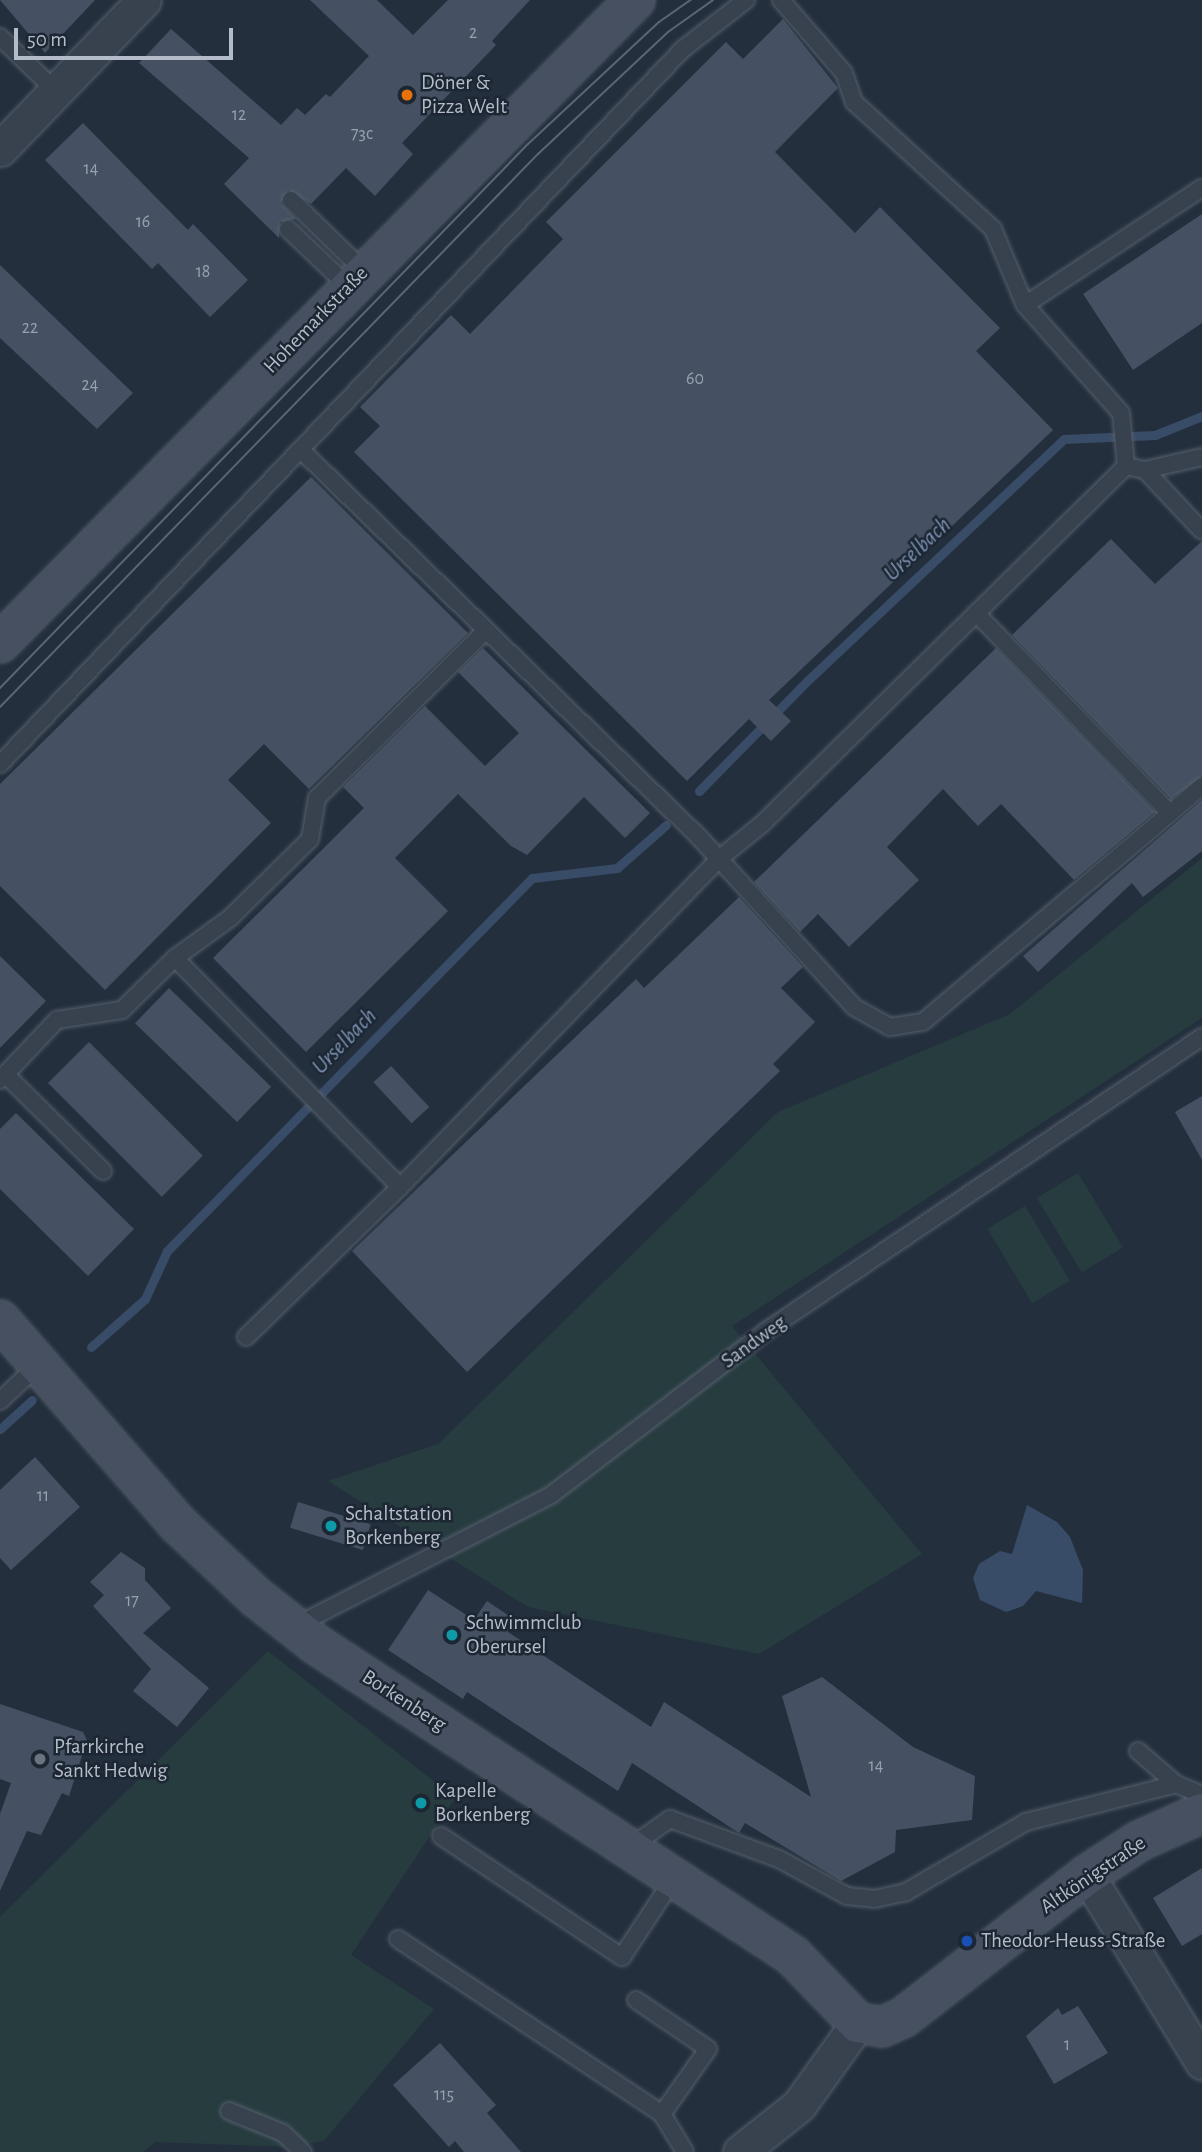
<!DOCTYPE html>
<meta charset="utf-8">
<style>
body{margin:0}
#map{position:relative;width:1202px;height:2152px;overflow:hidden;background:#242f3e;font-family:"Alegreya Sans",sans-serif}
div>[style]{position:absolute}
[style*='--x']{left:calc(var(--x)*1px);top:calc(var(--y)*1px);width:calc(var(--w)*1px);rotate:calc(var(--a)*1deg)}
.green>*{inset:0;background:#263c3f;transform-origin:0 0}
.water>*{inset:0;background:#394c67}
.stream>*{height:9px;margin:-4.5px;padding:0 4.5px;transform-origin:4.5px;border-radius:4.5px;background:#394c67}
.building>*{inset:0;background:#455162;transform-origin:0 0}
.roads{filter:drop-shadow(0 0 2px #565f6c) drop-shadow(0 0 2px #565f6c)}
.lane>*{height:16px;margin:-8px;padding:0 8px;transform-origin:8px;border-radius:8px;background:#38414e}
.street>*{height:33px;margin:-16.5px;padding:0 16.5px;transform-origin:16.5px;border-radius:16.5px;background:#38414e}
.secondary>*{height:38px;margin:-19px;padding:0 19px;transform-origin:19px;border-radius:19px;background:#465061}
.tram>*{height:2px;margin:-1px;padding:0 1px;transform-origin:1px;border-radius:1px;background:#5a6575}
.dots>*{width:19px;height:19px;translate:-50% -50%;box-sizing:border-box;border:4px solid #1d2633;border-radius:50%}
span{translate:-50% -50%;white-space:nowrap;text-align:center;line-height:1.15;-webkit-text-stroke:5px #1d2633;paint-order:stroke}
.number-label{font-size:18px;color:#98a1af}
.number-label span{-webkit-text-stroke-width:0}
.poi-label{font-size:21px;color:#b4bcc9}
.left{translate:0 -50%;text-align:left}
.street-label{font-size:21px;color:#b4bcc9}
.water-label{font-size:23px;color:#7c92b1;font-style:italic}
.scale{position:absolute;left:14px;top:28px;width:219px;height:32px;box-sizing:border-box;border:4px solid #b4bcc9;border-top:0;padding-left:9px;font-size:21px;line-height:24px;white-space:nowrap;color:#b4bcc9;-webkit-text-stroke:5px #1d2633;paint-order:stroke}
</style>
<div id="map">
<div class="green">
<i style="clip-path:polygon(1202px 858px,1202px 1018px,732px 1326px,922px 1554px,759px 1654px,528px 1607px,328px 1481px,438px 1444px,778px 1112px,1010px 1014px)"></i>
<i style="left:1078px;top:1173px;width:87px;height:48px;rotate:59deg"></i>
<i style="left:1025px;top:1206px;width:87px;height:44px;rotate:59deg"></i>
<i style="clip-path:polygon(268px 1651px,455px 1798px,351px 1955px,434px 2009px,324px 2141px,288px 2147px,155px 2142px,143px 2152px,0 2152px,0 1917px)"></i>
</div>
<div class="water">
<i style="clip-path:polygon(1027px 1505px,1057px 1522px,1070px 1537px,1083px 1570px,1082px 1603px,1036px 1591px,1023px 1606px,1006px 1612px,980px 1600px,973px 1578px,979px 1564px,1000px 1551px,1012px 1554px)"></i>
</div>
<div class="stream">
<i style="--x:699;--y:791;--w:153;--a:-45.5"></i>
<i style="--x:806;--y:682;--w:354;--a:-43.3"></i>
<i style="--x:1064;--y:439;--w:91;--a:-2.5"></i>
<i style="--x:1155;--y:435;--w:51;--a:-22"></i>
<i style="--x:91;--y:1347;--w:72;--a:-41.6"></i>
<i style="--x:145;--y:1299;--w:53;--a:-65.4"></i>
<i style="--x:167;--y:1251;--w:522;--a:-45.62"></i>
<i style="--x:532;--y:878;--w:86;--a:-6.7"></i>
<i style="--x:617;--y:868;--w:65;--a:-41.3"></i>
<i style="--x:0;--y:1429;--w:43;--a:-42.2"></i>
</div>
<div class="building">
<i style="clip-path:polygon(0 0,95px 0,45px 53px)"></i>
<i style="clip-path:polygon(310px 0,377px 0,413px 35px,448px 0,530px 0,492px 41px,496px 45px,402px 143px,413px 154px,375px 196px,346px 168px,311px 204px,288px 190px,281px 203px,296px 219px,280px 222px,279px 238px,224px 184px,249px 158px,139px 63px,171px 29px,281px 125px,297px 108px,305px 115px,326px 94px,330px 97px,369px 56px)"></i>
<i style="clip-path:polygon(783px 19px,838px 88px,775px 152px,855px 233px,880px 207px,1000px 328px,976px 351px,1053px 430px,769px 700px,791px 721px,771px 741px,749px 719px,687px 781px,354px 452px,380px 426px,360px 407px,451px 315px,470px 334px,563px 239px,546px 222px,726px 42px,743px 59px)"></i>
<i style="clip-path:polygon(83px 123px,188px 230px,193px 224px,248px 280px,210px 317px,158px 263px,152px 269px,45px 160px)"></i>
<i style="clip-path:polygon(1202px 214px,1202px 323px,1133px 370px,1083px 294px)"></i>
<i style="clip-path:polygon(0 265px,133px 393px,97px 429px,0 338px)"></i>
<i style="clip-path:polygon(311px 477px,468px 633px,309px 789px,264px 744px,228px 780px,271px 823px,105px 990px,0 886px,0 784px)"></i>
<i style="clip-path:polygon(1111px 539px,1155px 584px,1202px 541px,1202px 776px,1171px 799px,1012px 635px)"></i>
<i style="clip-path:polygon(483px 648px,650px 813px,625px 838px,584px 797px,527px 855px,511px 846px,458px 794px,395px 858px,448px 911px,306px 1052px,213px 958px,364px 808px,343px 787px,425px 706px,485px 766px,519px 733px,458px 672px)"></i>
<i style="clip-path:polygon(996px 648px,1155px 812px,1074px 880px,1001px 804px,978px 826px,943px 789px,887px 847px,919px 880px,849px 947px,818px 914px,800px 932px,754px 882px)"></i>
<i style="clip-path:polygon(1202px 800px,1202px 851px,1143px 897px,1132px 883px,1038px 972px,1023px 956px)"></i>
<i style="clip-path:polygon(739px 897px,803px 967px,781px 988px,815px 1022px,773px 1064px,780px 1071px,467px 1372px,352px 1251px,636px 979px,644px 988px)"></i>
<i style="clip-path:polygon(0 956px,46px 1001px,0 1048px)"></i>
<i style="left:169px;top:988px;width:142px;height:49px;rotate:44deg"></i>
<i style="left:89px;top:1042px;width:161px;height:58px;rotate:45deg"></i>
<i style="left:391px;top:1066px;width:56px;height:24px;rotate:47deg"></i>
<i style="clip-path:polygon(1202px 1096px,1202px 1160px,1175px 1112px)"></i>
<i style="clip-path:polygon(16px 1113px,134px 1229px,88px 1276px,0 1189px,0 1129px)"></i>
<i style="clip-path:polygon(35px 1457px,80px 1507px,11px 1570px,0 1558px,0 1490px)"></i>
<i style="left:298px;top:1502px;width:76px;height:27px;rotate:17deg"></i>
<i style="clip-path:polygon(121px 1552px,145px 1568px,145px 1580px,171px 1608px,143px 1633px,209px 1688px,177px 1727px,133px 1691px,151px 1669px,93px 1606px,104px 1595px,90px 1582px)"></i>
<i style="clip-path:polygon(428px 1590px,474px 1620px,487px 1601px,515px 1620px,508px 1632px,651px 1727px,664px 1702px,811px 1797px,782px 1696px,822px 1677px,913px 1747px,975px 1776px,972px 1820px,896px 1830px,895px 1852px,841px 1881px,745px 1823px,739px 1833px,632px 1763px,618px 1791px,467px 1692px,463px 1699px,388px 1650px)"></i>
<i style="clip-path:polygon(0 1704px,83px 1732px,87px 1740px,69px 1796px,62px 1793px,41px 1835px,27px 1831px,0 1891px,0 1814px,11px 1783px,0 1779px)"></i>
<i style="clip-path:polygon(1202px 1868px,1202px 1934px,1182px 1946px,1153px 1898px)"></i>
<i style="clip-path:polygon(1078px 2006px,1108px 2053px,1054px 2084px,1026px 2036px,1058px 2008px,1062px 2015px)"></i>
<i style="clip-path:polygon(440px 2043px,496px 2105px,487px 2113px,521px 2152px,464px 2152px,455px 2141px,449px 2147px,393px 2085px)"></i>
</div>
<div class="roads">
<div class="lane">
<i style="--x:781;--y:0;--w:96;--a:49.2"></i>
<i style="--x:844;--y:73;--w:31;--a:71"></i>
<i style="--x:854;--y:102;--w:188;--a:42.4"></i>
<i style="--x:993;--y:229;--w:82;--a:67.2"></i>
<i style="--x:1025;--y:305;--w:212;--a:-33.5"></i>
<i style="--x:0;--y:37;--w:78;--a:44"></i>
<i style="--x:291;--y:200;--w:102;--a:44.2"></i>
<i style="--x:288;--y:229;--w:84;--a:43.6"></i>
<i style="--x:1025;--y:305;--w:144;--a:48.4"></i>
<i style="--x:1121;--y:413;--w:53;--a:84.6"></i>
<i style="--x:301;--y:450;--w:555;--a:44.2"></i>
<i style="--x:699;--y:837;--w:230;--a:47.6"></i>
<i style="--x:854;--y:1007;--w:41;--a:29.1"></i>
<i style="--x:890;--y:1027;--w:33;--a:-9"></i>
<i style="--x:923;--y:1022;--w:365;--a:-40.2"></i>
<i style="--x:1145;--y:470;--w:83;--a:46.9"></i>
<i style="--x:976;--y:613;--w:277;--a:45.9"></i>
<i style="--x:0;--y:764;--w:989;--a:-46.31"></i>
<i style="--x:683;--y:49;--w:80;--a:-37.9"></i>
<i style="--x:175;--y:958;--w:321;--a:45.5"></i>
<i style="--x:5;--y:1074;--w:138;--a:44.7"></i>
<i style="--x:0;--y:1080;--w:83;--a:-46.5"></i>
<i style="--x:57;--y:1020;--w:66;--a:-8.7"></i>
<i style="--x:122;--y:1010;--w:74;--a:-44.5"></i>
<i style="--x:175;--y:958;--w:68;--a:-36"></i>
<i style="--x:230;--y:918;--w:112;--a:-44.6"></i>
<i style="--x:310;--y:839;--w:42;--a:-80.3"></i>
<i style="--x:317;--y:798;--w:237;--a:-44.8"></i>
<i style="--x:246;--y:1337;--w:215;--a:-44.2"></i>
<i style="--x:400;--y:1187;--w:459;--a:-45.8"></i>
<i style="--x:720;--y:858;--w:54;--a:-39"></i>
<i style="--x:762;--y:824;--w:511;--a:-44.52"></i>
<i style="--x:1126;--y:466;--w:19;--a:12"></i>
<i style="--x:1145;--y:470;--w:58;--a:-12.8"></i>
<i style="--x:0;--y:1401;--w:54;--a:-43.5"></i>
<i style="--x:299;--y:1632;--w:18;--a:-49"></i>
<i style="--x:311;--y:1618;--w:270;--a:-27.1"></i>
<i style="--x:551;--y:1495;--w:270;--a:-37.3"></i>
<i style="--x:766;--y:1331;--w:526;--a:-33.99"></i>
<i style="--x:1138;--y:1751;--w:50;--a:41"></i>
<i style="--x:441;--y:1836;--w:218;--a:33.8"></i>
<i style="--x:622;--y:1957;--w:95;--a:-56.6"></i>
<i style="--x:630;--y:1847;--w:49;--a:-35"></i>
<i style="--x:670;--y:1819;--w:116;--a:20.2"></i>
<i style="--x:779;--y:1859;--w:77;--a:28.6"></i>
<i style="--x:847;--y:1896;--w:27;--a:6"></i>
<i style="--x:874;--y:1899;--w:33;--a:-12"></i>
<i style="--x:906;--y:1892;--w:139;--a:-30.3"></i>
<i style="--x:1026;--y:1822;--w:155;--a:-14.2"></i>
<i style="--x:1176;--y:1784;--w:28;--a:23"></i>
<i style="--x:398;--y:1939;--w:317;--a:33.5"></i>
<i style="--x:636;--y:2000;--w:87;--a:34.2"></i>
<i style="--x:708;--y:2049;--w:80;--a:125.3"></i>
<i style="--x:662;--y:2114;--w:44;--a:58.8"></i>
<i style="--x:229;--y:2111;--w:58;--a:22.2"></i>
<i style="--x:283;--y:2133;--w:28;--a:44"></i>
</div>
<div class="street">
<i style="--x:0;--y:149;--w:207;--a:-46"></i>
<i style="--x:1087;--y:1875;--w:220;--a:58.4"></i>
<i style="--x:740;--y:2152;--w:75;--a:-38.5"></i>
<i style="--x:799;--y:2105;--w:101;--a:-54.3"></i>
</div>
<div class="secondary">
<i style="--x:0;--y:643;--w:904;--a:-45.36"></i>
<i style="--x:0;--y:1320;--w:272;--a:48.9"></i>
<i style="--x:179;--y:1525;--w:105;--a:43.1"></i>
<i style="--x:256;--y:1597;--w:78;--a:38.2"></i>
<i style="--x:317;--y:1645;--w:567;--a:33.13"></i>
<i style="--x:792;--y:1955;--w:95;--a:45.9"></i>
<i style="--x:858;--y:2023;--w:24;--a:9"></i>
<i style="--x:882;--y:2027;--w:24;--a:-24"></i>
<i style="--x:904;--y:2017;--w:232;--a:-37.8"></i>
<i style="--x:1087;--y:1875;--w:62;--a:-33.2"></i>
<i style="--x:1139;--y:1841;--w:69;--a:-24"></i>
</div>
</div>
<div class="tram">
<i style="--x:0;--y:688;--w:758;--a:-45.86"></i>
<i style="--x:528;--y:144;--w:179;--a:-43"></i>
<i style="--x:659;--y:22;--w:39;--a:-35"></i>
<i style="--x:0;--y:707;--w:772;--a:-45.79"></i>
<i style="--x:538;--y:154;--w:178;--a:-43.2"></i>
<i style="--x:668;--y:32;--w:55;--a:-35.4"></i>
</div>
<div class="dots">
<i style="left:407px;top:95px;background:#e8710a"></i>
<i style="left:331px;top:1526px;background:#0f9aa8"></i>
<i style="left:452px;top:1635px;background:#0f9aa8"></i>
<i style="left:40px;top:1759px;background:#6b7280"></i>
<i style="left:421px;top:1803px;background:#0f9aa8"></i>
<i style="left:967px;top:1941px;background:#1a4fb4"></i>
</div>
<div class="number-label">
<span style="left:473px;top:33px">2</span>
<span style="left:239px;top:115px">12</span>
<span style="left:362px;top:134px">73c</span>
<span style="left:91px;top:169px">14</span>
<span style="left:143px;top:222px">16</span>
<span style="left:203px;top:272px">18</span>
<span style="left:30px;top:328px">22</span>
<span style="left:695px;top:379px">60</span>
<span style="left:90px;top:385px">24</span>
<span style="left:43px;top:1496px">11</span>
<span style="left:132px;top:1601px">17</span>
<span style="left:876px;top:1766px">14</span>
<span style="left:1067px;top:2045px">1</span>
<span style="left:444px;top:2095px">115</span>
</div>
<div class="poi-label">
<span class="left" style="left:421px;top:95px">Döner &amp;<br>Pizza Welt</span>
<span class="left" style="left:345px;top:1526px">Schaltstation<br>Borkenberg</span>
<span class="left" style="left:466px;top:1635px">Schwimmclub<br>Oberursel</span>
<span class="left" style="left:54px;top:1759px">Pfarrkirche<br>Sankt Hedwig</span>
<span class="left" style="left:435px;top:1803px">Kapelle<br>Borkenberg</span>
<span class="left" style="left:981px;top:1941px">Theodor-Heuss-Straße</span>
</div>
<div class="street-label">
<span style="left:316px;top:320px;rotate:-46deg">Hohemarkstraße</span>
<span style="left:754px;top:1342px;rotate:-36deg">Sandweg</span>
<span style="left:404px;top:1701px;rotate:33deg">Borkenberg</span>
<span style="left:1093px;top:1875px;rotate:-34deg">Altkönigstraße</span>
</div>
<div class="water-label">
<span style="left:918px;top:550px;rotate:-43deg">Urselbach</span>
<span style="left:345px;top:1042px;rotate:-46deg">Urselbach</span>
</div>
<div class="scale">50 m</div>
</div>
